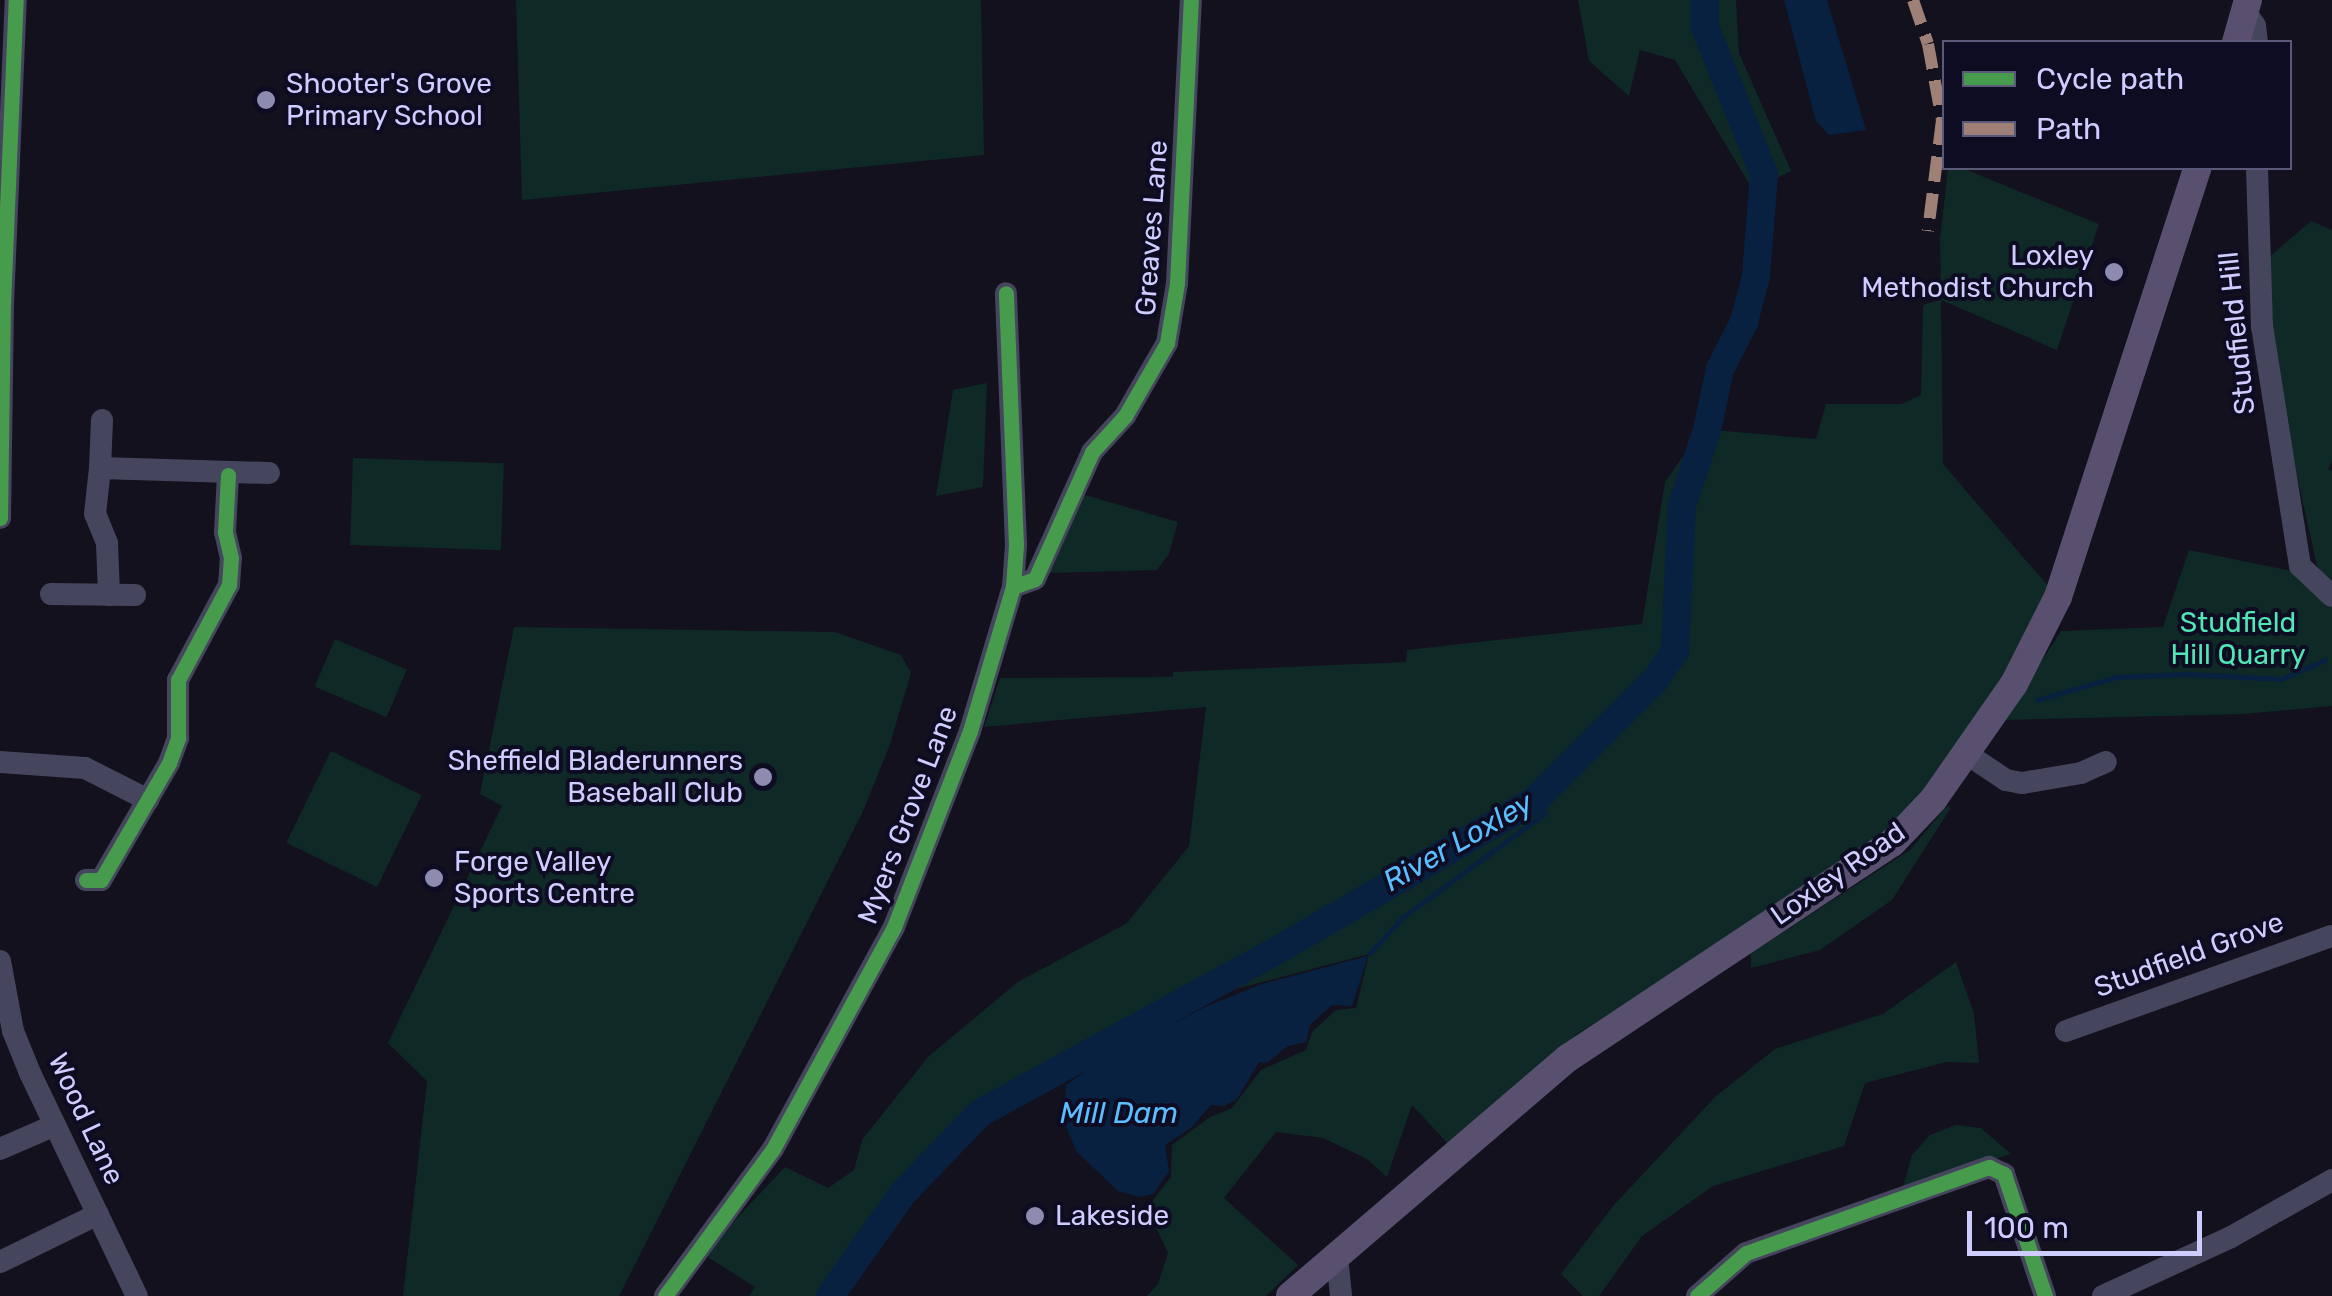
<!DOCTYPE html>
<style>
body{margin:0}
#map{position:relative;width:2332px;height:1296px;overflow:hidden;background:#12111d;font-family:Rubik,sans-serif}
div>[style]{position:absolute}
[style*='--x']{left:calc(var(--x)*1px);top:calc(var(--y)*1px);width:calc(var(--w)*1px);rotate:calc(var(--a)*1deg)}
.green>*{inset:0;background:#0f2927;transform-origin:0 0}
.water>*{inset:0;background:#092141}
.stream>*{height:5px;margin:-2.5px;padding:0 2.5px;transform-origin:2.5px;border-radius:2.5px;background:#092141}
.river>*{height:28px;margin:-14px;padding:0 14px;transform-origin:14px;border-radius:14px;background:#092141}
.minor>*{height:22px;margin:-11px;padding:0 11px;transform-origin:11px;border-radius:11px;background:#45465e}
.major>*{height:28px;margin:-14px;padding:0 14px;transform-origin:14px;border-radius:14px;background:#595070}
.quiet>*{height:12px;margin-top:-6px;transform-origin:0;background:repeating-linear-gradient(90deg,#9e8076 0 25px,transparent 0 37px)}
.cycleway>*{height:15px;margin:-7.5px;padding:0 7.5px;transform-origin:7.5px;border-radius:7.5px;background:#469c4c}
.dots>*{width:28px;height:28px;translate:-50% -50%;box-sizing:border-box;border:5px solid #0e0c22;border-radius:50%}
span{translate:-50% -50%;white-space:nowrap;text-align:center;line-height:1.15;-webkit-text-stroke:8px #0e0c22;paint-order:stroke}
.poi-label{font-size:28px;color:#cfcdff}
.left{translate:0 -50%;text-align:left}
.right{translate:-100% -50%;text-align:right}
.street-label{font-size:28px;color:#cfcdff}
.park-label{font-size:28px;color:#52e6b6}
.water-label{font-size:30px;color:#5bbfff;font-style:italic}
.legend{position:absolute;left:1942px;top:40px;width:350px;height:130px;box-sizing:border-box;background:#0e0c22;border:2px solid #5b597a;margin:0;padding:12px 18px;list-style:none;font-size:30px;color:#cfcdff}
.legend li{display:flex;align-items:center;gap:20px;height:50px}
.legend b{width:50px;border:2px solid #5b597a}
.scale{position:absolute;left:1967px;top:1211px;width:235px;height:45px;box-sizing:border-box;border:5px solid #cfcdff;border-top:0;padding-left:12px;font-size:30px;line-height:35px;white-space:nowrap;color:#cfcdff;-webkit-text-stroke:8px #0e0c22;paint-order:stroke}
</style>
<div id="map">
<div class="green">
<i style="clip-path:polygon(516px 0,981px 0,984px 155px,522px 200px)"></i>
<i style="clip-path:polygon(1578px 0,1736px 0,1739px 53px,1791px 171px,1753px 190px,1675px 60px,1640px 50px,1629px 96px,1589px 61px)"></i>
<i style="clip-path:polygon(1948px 168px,1962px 168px,2099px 224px,2057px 350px,1941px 300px,1943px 464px,2048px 586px,1998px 686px,1935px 781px,1887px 835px,1746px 930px,1577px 1034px,1450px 1146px,1412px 1105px,1387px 1177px,1367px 1159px,1323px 1138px,1276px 1132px,1224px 1198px,1298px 1265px,1266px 1296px,1147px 1296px,1158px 1284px,1168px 1253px,1147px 1208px,1171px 1177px,1172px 1145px,1210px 1117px,1232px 1108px,1261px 1070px,1306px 1050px,1312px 1032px,1336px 1010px,1356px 1008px,1369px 954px,1198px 999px,1076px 1065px,1030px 1100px,987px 1112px,898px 1199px,861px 1247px,840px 1296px,749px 1296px,755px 1287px,703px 1254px,785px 1167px,828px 1188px,854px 1170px,862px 1140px,928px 1057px,1018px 982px,1127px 923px,1189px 846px,1206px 707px,984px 727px,1000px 678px,1173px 677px,1173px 672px,1406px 662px,1407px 650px,1642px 624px,1665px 482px,1702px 429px,1816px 439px,1826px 404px,1901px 404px,1921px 395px,1923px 305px,1941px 299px,1940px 239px)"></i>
<i style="clip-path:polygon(2311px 221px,2332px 230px,2332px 460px,2328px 469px,2332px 471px,2332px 588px,2320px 579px,2277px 387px,2268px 258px)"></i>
<i style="clip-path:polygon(987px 383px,983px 487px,936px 496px,953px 390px)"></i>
<i style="left:353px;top:458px;width:151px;height:87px;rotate:2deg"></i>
<i style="clip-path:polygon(1082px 494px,1178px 522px,1169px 554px,1157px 570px,1048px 573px)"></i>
<i style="clip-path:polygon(2189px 550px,2297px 572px,2332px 601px,2332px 706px,2244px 714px,2004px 720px,2061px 631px,2163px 627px)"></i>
<i style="clip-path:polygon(514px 627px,835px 632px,901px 655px,911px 673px,889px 747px,863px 811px,619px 1296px,403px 1296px,427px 1081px,388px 1043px,502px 806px,480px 794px)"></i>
<i style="left:335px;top:639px;width:78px;height:52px;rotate:23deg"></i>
<i style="left:331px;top:751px;width:101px;height:102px;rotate:26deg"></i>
<i style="clip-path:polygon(1948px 805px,1950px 809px,1892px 900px,1820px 950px,1751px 968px,1751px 953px,1910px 850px)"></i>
<i style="clip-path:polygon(1956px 962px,1974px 1014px,1979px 1063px,1946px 1062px,1865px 1083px,1844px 1146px,1713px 1186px,1642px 1236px,1599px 1296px,1583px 1296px,1561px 1274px,1614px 1205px,1715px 1097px,1775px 1049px,1883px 1014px)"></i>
<i style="clip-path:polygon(1956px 1125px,1981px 1128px,2011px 1154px,1903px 1187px,1912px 1155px,1930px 1135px)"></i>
</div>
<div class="water">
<i style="clip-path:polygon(1784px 0,1827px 0,1866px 130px,1829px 135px,1816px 121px)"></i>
<i style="clip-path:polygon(1368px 956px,1352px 1006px,1332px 1005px,1310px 1025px,1306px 1042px,1288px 1046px,1267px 1063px,1259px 1062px,1237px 1099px,1224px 1106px,1211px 1105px,1192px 1127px,1165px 1145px,1169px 1171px,1153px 1194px,1139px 1197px,1118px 1191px,1077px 1152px,1063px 1120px,1066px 1085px,1102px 1060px,1205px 1007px,1262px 984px)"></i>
</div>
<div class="stream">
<i style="--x:2037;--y:700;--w:82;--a:-16.2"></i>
<i style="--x:2116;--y:677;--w:70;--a:-2.5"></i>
<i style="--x:2186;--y:674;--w:95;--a:3"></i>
<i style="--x:2281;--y:679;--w:48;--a:-23.4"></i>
<i style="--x:1370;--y:953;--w:49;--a:-47.5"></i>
<i style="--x:1403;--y:917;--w:176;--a:-36.2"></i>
<i style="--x:1545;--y:813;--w:16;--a:-133"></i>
<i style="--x:1055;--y:1069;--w:13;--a:58"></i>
</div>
<div class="river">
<i style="--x:830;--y:1296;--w:126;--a:-54.7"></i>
<i style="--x:903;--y:1193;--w:111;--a:-46.1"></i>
<i style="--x:980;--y:1113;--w:337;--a:-28.7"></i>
<i style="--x:1276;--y:951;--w:298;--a:-30.2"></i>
<i style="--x:1534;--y:801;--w:170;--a:-45"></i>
<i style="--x:1654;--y:681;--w:37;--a:-55"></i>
<i style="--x:1675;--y:651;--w:146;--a:-87.3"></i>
<i style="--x:1682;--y:505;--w:79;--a:-71.6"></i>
<i style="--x:1707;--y:430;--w:62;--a:-78"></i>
<i style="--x:1720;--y:369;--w:53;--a:-62.9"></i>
<i style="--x:1744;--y:322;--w:48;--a:-75.4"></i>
<i style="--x:1756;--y:276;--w:102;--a:-85.5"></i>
<i style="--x:1764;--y:174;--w:158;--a:-111.9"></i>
<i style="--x:1705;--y:27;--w:27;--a:-90"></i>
</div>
<div class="minor">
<i style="--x:2245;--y:11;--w:18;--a:56"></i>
<i style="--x:2255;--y:26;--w:16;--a:83"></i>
<i style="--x:2257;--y:168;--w:158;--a:88.2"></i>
<i style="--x:2262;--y:326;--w:243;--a:81"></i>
<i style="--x:2300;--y:566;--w:44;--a:43.2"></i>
<i style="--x:100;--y:468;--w:48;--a:-87.6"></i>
<i style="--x:0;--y:518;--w:214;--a:-89.2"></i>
<i style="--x:3;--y:304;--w:304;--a:-87.6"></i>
<i style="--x:1013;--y:587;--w:23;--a:-20"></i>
<i style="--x:1035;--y:579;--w:139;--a:-65.8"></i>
<i style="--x:1092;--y:452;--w:49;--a:-47.5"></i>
<i style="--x:1125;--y:416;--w:84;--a:-60.1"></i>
<i style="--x:1167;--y:343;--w:61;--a:-80.5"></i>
<i style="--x:1177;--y:283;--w:283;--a:-87.2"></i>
<i style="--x:51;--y:594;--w:84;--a:0.7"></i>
<i style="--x:109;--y:595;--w:52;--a:-92.2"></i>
<i style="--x:107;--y:543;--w:31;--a:-112"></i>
<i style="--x:95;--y:514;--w:46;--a:-83.8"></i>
<i style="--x:100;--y:468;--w:169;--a:1.7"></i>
<i style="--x:1967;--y:754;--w:47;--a:33.7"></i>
<i style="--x:2006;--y:780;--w:16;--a:11"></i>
<i style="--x:2022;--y:783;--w:60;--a:-9.6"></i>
<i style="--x:2081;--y:773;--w:27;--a:-24"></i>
<i style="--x:0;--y:762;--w:85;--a:4"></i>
<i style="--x:85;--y:768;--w:71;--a:26.9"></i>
<i style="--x:86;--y:880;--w:15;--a:0"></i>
<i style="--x:101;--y:880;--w:135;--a:-59.8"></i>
<i style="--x:169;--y:763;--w:27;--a:-70"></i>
<i style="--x:178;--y:738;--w:58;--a:-90"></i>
<i style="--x:178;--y:680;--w:108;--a:-61.8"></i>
<i style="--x:229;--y:585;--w:27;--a:-86"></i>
<i style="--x:231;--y:558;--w:27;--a:-103"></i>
<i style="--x:225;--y:532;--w:57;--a:-87"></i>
<i style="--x:0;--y:961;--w:71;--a:79.5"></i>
<i style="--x:13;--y:1031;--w:45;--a:68"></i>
<i style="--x:30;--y:1073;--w:247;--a:64.4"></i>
<i style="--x:2066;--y:1031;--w:282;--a:-19.7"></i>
<i style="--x:0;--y:1149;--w:58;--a:-23.5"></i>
<i style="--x:1337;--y:1257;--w:39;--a:84"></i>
<i style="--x:0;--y:1262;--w:109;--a:-26.1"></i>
<i style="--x:665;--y:1296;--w:182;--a:-53.7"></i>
<i style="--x:773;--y:1149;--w:253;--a:-61.4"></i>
<i style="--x:894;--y:927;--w:210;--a:-68.8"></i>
<i style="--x:970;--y:731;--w:150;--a:-73.4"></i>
<i style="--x:1013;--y:587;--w:42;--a:-85.9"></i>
<i style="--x:1016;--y:545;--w:252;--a:-92.3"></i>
<i style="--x:1697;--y:1296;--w:65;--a:-41.3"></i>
<i style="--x:1746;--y:1253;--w:258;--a:-19.5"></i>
<i style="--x:1989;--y:1167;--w:17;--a:25"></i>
<i style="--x:2004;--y:1174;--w:129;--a:71.4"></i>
<i style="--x:2103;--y:1296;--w:141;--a:-24.7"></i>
<i style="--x:2231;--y:1237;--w:116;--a:-29.4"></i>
</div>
<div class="major">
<i style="--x:2236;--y:42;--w:44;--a:-74.1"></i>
<i style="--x:1290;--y:1296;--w:366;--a:-40.6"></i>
<i style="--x:1568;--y:1058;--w:389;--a:-33.6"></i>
<i style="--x:1892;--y:843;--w:59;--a:-46.4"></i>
<i style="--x:1933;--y:800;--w:141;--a:-55.1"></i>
<i style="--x:2014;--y:684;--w:97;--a:-63.2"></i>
<i style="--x:2058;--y:597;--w:451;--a:-72"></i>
</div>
<div class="quiet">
<i style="--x:1913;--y:0;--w:46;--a:71.2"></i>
<i style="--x:1928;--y:44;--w:77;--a:79.6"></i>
<i style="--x:1942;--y:120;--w:112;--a:97.2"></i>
</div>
<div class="cycleway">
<i style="--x:0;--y:518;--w:214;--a:-89.2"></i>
<i style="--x:3;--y:304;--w:304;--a:-87.6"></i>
<i style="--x:1013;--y:587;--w:23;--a:-20"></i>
<i style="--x:1035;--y:579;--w:139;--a:-65.8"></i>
<i style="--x:1092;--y:452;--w:49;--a:-47.5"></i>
<i style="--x:1125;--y:416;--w:84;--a:-60.1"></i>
<i style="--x:1167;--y:343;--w:61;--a:-80.5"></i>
<i style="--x:1177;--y:283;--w:283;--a:-87.2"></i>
<i style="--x:86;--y:880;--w:15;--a:0"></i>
<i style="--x:101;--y:880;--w:135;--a:-59.8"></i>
<i style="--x:169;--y:763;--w:27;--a:-70"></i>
<i style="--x:178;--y:738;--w:58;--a:-90"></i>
<i style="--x:178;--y:680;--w:108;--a:-61.8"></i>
<i style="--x:229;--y:585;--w:27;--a:-86"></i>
<i style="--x:231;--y:558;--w:27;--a:-103"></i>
<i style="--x:225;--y:532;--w:57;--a:-87"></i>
<i style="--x:665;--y:1296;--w:182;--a:-53.7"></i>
<i style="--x:773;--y:1149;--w:253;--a:-61.4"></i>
<i style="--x:894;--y:927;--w:210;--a:-68.8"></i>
<i style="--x:970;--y:731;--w:150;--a:-73.4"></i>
<i style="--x:1013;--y:587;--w:42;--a:-85.9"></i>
<i style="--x:1016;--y:545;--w:252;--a:-92.3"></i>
<i style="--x:1697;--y:1296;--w:65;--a:-41.3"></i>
<i style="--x:1746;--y:1253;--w:258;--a:-19.5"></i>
<i style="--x:1989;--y:1167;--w:17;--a:25"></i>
<i style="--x:2004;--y:1174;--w:129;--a:71.4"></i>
</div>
<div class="dots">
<i style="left:266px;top:100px;background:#8d8bb0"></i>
<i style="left:2114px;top:272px;background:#8d8bb0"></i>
<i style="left:763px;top:777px;background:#8d8bb0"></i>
<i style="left:434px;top:878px;background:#8d8bb0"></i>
<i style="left:1035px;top:1216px;background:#8d8bb0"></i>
</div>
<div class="poi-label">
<span class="left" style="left:286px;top:100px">Shooter's Grove<br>Primary School</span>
<span class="right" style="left:2094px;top:272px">Loxley<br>Methodist Church</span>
<span class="right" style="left:743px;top:777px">Sheffield Bladerunners<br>Baseball Club</span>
<span class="left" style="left:454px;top:878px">Forge Valley<br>Sports Centre</span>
<span class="left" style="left:1055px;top:1216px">Lakeside</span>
</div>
<div class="street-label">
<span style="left:1152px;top:228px;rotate:-86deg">Greaves Lane</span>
<span style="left:2237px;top:333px;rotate:-96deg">Studfield Hill</span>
<span style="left:908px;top:815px;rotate:-69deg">Myers Grove Lane</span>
<span style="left:1838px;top:874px;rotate:-35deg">Loxley Road</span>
<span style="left:2189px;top:955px;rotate:-20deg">Studfield Grove</span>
<span style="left:86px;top:1119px;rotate:65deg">Wood Lane</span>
</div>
<div class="park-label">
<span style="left:2238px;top:639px">Studfield<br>Hill Quarry</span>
</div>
<div class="water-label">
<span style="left:1458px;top:842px;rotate:-30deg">River Loxley</span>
<span style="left:1119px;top:1113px">Mill Dam</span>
</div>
<ul class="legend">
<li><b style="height:12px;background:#469c4c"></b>Cycle path</li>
<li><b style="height:12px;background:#9e8076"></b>Path</li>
</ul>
<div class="scale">100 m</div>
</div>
